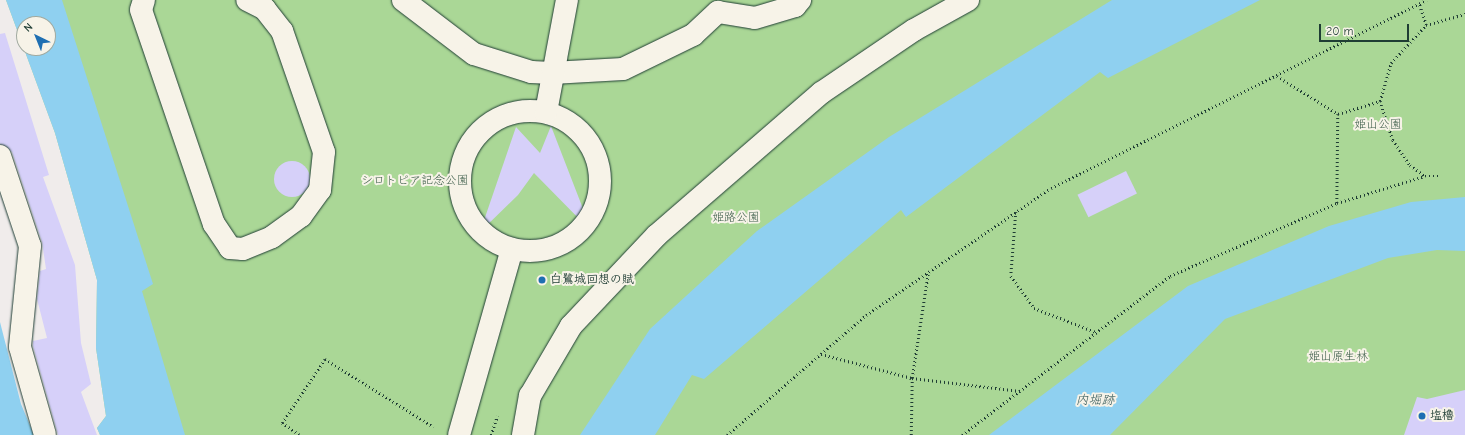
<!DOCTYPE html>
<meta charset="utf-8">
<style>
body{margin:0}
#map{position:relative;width:1465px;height:435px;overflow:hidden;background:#f0eceb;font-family:"Comic Neue","Klee One",sans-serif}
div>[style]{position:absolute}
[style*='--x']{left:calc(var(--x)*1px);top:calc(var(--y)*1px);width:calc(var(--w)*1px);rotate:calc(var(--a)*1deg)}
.green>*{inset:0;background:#aad796}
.water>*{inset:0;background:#8fd0f0}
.building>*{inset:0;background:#d6d0f9;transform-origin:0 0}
.round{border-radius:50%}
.path>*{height:2.5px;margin-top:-1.25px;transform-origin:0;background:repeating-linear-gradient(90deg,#1f3d34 0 1px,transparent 0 4px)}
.roads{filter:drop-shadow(0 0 1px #1f3d34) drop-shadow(0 0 1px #1f3d34)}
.minor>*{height:22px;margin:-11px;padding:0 11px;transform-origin:11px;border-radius:11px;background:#f7f3e8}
.minor>.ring{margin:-11px;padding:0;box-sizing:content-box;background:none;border:22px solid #f7f3e8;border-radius:50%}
.dots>*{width:11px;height:11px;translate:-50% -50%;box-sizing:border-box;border:2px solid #f7f3e8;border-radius:50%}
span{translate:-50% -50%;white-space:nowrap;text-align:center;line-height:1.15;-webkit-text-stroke:4px #f7f3e8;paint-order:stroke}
.park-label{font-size:12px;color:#3b5c48}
.poi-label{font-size:12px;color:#1f3d34;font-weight:700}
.left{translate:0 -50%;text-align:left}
.water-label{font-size:13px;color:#355a5a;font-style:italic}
.north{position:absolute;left:16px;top:16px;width:40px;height:40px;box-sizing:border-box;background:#f7f3e8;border:1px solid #a1aaa0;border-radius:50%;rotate:317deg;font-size:11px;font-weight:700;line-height:16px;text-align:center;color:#1f3d34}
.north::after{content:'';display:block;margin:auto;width:14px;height:18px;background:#1f6fb2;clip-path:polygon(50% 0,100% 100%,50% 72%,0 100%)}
.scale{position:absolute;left:1319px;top:24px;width:90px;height:18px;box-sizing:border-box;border:2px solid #1f3d34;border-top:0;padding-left:5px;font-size:12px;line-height:14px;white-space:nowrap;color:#1f3d34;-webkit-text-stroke:3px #f7f3e8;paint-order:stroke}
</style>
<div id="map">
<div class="green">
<i style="clip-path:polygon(evenodd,6px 0,1465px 0,1465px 435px,100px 435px,97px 428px,106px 416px,96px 348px,97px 280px,55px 133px,6px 0,24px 24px,48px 24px,48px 48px,24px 48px,24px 24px)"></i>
</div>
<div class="water">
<i style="clip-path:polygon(evenodd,6px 0,62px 0,153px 284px,142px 291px,185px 435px,100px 435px,97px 428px,106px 416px,96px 348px,97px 280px,55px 133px,6px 0,24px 24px,48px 24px,48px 48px,24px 48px,24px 24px)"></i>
<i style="clip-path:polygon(1112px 0,1260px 0,1108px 78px,1100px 72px,906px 217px,901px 210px,704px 379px,692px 375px,655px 435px,580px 435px,650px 329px,757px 231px,889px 137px)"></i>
<i style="clip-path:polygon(1465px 197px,1465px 251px,1437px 250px,1388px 258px,1225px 319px,1110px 435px,989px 435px,1188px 286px,1329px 226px,1411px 202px)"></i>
<i style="clip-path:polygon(0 322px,21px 404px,34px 435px,0 435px)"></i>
</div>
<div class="building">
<i style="clip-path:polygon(5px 33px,49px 175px,43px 177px,75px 265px,81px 343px,91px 384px,81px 392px,97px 435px,58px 435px,33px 346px,33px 341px,47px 338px,37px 299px,40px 271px,46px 269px,42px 242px,12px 152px,0 144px,0 34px)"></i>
<i style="clip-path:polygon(551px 126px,592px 232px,534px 173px,518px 195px,480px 232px,516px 127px,540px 153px)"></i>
<i class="round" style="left:274px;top:161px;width:36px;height:36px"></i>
<i style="left:1126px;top:171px;width:25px;height:54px;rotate:64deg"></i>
<i style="clip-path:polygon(1465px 390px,1465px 435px,1404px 435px,1417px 397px,1427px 399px)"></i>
</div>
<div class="path">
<i style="--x:1426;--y:25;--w:41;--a:-15.8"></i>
<i style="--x:1277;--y:76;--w:72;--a:31.9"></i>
<i style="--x:1338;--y:114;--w:89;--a:90.6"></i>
<i style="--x:1380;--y:101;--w:41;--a:71.6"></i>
<i style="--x:1393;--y:140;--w:30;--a:56"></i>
<i style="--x:1410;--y:165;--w:19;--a:36"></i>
<i style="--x:1338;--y:114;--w:44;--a:-17.2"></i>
<i style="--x:1380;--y:101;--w:40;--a:-74"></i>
<i style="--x:1391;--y:63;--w:52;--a:-47.4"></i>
<i style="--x:1426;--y:25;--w:22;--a:-108"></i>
<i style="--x:1016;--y:212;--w:64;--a:94.5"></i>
<i style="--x:1011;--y:276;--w:39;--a:54"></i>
<i style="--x:1034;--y:308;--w:66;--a:21.2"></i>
<i style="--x:821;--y:354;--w:94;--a:14.8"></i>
<i style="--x:912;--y:378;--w:109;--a:6.9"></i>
<i style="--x:299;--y:435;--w:21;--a:-145"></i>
<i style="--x:282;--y:423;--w:77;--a:-56.1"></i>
<i style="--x:325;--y:359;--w:128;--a:32"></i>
<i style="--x:491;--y:435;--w:20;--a:-72"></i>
<i style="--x:727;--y:435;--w:184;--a:-40.8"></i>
<i style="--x:866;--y:315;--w:224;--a:-34.5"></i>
<i style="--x:1051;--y:188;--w:420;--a:-26.6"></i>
<i style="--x:911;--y:435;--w:57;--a:-89"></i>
<i style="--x:912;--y:378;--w:106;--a:-81.3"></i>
<i style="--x:962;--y:435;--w:262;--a:-37.4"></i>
<i style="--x:1170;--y:276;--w:182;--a:-23.6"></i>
<i style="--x:1337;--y:203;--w:92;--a:-17.1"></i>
<i style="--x:1425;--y:176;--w:16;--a:0"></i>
</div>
<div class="roads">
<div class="minor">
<i style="--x:144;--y:0;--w:10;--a:107"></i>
<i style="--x:141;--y:10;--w:226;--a:71.2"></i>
<i style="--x:214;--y:224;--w:29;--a:56"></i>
<i style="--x:230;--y:248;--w:13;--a:4"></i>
<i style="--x:243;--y:249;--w:31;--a:-22"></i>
<i style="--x:272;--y:237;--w:36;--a:-36"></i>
<i style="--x:301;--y:216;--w:32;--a:-54"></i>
<i style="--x:320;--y:190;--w:38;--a:-84"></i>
<i style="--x:324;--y:152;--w:128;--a:-109.1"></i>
<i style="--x:282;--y:31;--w:28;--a:-128"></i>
<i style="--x:265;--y:9;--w:20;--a:-153"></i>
<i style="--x:403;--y:0;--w:89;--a:37.3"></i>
<i style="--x:474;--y:54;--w:60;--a:17.5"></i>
<i style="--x:531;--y:72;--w:21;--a:3"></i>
<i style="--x:552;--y:73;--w:71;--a:-3.2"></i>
<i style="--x:623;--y:69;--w:78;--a:-25.9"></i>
<i style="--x:693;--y:35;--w:34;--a:-43"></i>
<i style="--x:718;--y:12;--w:37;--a:9"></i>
<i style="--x:755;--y:18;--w:42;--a:-16.7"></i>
<i style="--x:795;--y:6;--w:8;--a:-50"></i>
<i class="ring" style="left:460px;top:111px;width:118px;height:118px"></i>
<i style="--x:546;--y:112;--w:114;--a:-79.4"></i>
<i style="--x:0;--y:156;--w:95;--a:71.6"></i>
<i style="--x:30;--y:246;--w:101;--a:95.7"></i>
<i style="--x:20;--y:347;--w:91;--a:74.1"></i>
<i style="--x:459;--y:435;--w:193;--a:-74.1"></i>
<i style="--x:523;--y:435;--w:40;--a:-80"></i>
<i style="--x:530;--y:396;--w:81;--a:-59.6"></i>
<i style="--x:571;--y:326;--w:125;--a:-46.6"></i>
<i style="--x:657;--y:235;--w:217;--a:-40.9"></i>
<i style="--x:821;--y:93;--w:112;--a:-34.1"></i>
<i style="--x:914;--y:30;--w:62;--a:-29.1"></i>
</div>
</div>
<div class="dots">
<i style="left:542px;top:280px;background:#1f6fb2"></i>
<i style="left:1422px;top:416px;background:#1f6fb2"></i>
</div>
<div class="park-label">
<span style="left:1378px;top:125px">姫山公園</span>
<span style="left:415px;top:181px">シロトピア記念公園</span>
<span style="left:736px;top:218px">姫路公園</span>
<span style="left:1338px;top:357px">姫山原生林</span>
</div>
<div class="poi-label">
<span class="left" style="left:550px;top:280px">白鷺城回想の賦</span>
<span class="left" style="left:1430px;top:416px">塩櫓</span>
</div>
<div class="water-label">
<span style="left:1095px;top:400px">内堀跡</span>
</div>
<div class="north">N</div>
<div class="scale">20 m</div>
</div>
